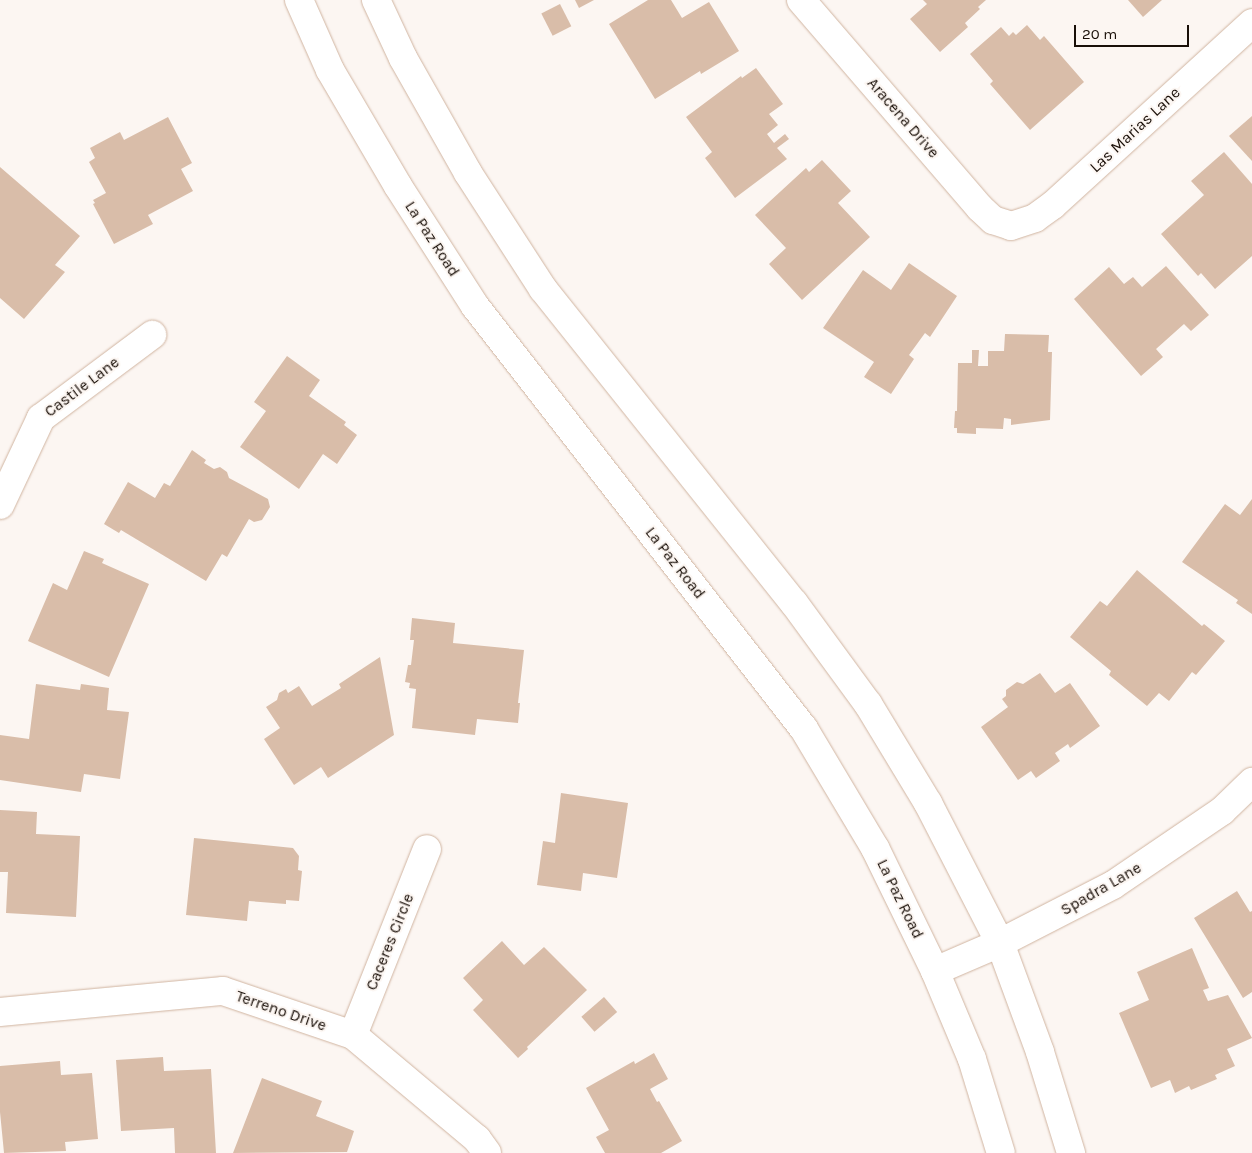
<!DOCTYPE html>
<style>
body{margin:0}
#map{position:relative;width:1252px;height:1153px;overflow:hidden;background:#fcf6f2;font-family:Karla,sans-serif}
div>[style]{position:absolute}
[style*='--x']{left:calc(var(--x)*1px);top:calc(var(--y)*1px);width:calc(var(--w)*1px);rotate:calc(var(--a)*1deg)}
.building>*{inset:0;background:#d9bda9;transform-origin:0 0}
.roads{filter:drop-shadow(0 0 1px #d0b4a0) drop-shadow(0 0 1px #d0b4a0)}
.street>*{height:28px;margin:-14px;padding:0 14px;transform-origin:14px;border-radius:14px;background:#fff}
.secondary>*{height:28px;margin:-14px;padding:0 14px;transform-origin:14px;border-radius:14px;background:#fff}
.primary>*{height:28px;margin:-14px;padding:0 14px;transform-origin:14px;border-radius:14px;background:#fff}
span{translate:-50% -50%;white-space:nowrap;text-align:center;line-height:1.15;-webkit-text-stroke:4px #fcf6f2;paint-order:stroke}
.street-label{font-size:16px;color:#190f08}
.scale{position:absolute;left:1074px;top:25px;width:115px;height:22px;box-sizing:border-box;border:2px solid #190f08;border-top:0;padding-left:6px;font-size:15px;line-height:18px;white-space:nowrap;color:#190f08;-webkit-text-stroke:4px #fcf6f2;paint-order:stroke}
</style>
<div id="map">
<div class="building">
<i style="clip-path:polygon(575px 0,594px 0,579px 8px)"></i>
<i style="clip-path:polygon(648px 0,671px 0,682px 18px,709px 2px,739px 51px,701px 74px,700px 71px,655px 99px,609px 24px)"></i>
<i style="clip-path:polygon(923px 0,986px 0,978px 7px,980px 9px,965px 23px,968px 27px,940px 52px,910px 19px,927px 4px)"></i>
<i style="clip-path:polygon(1128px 0,1162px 0,1143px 17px)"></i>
<i style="left:560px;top:4px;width:25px;height:21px;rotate:63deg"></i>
<i style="clip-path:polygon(1027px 25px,1040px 40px,1044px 36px,1084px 82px,1030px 130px,990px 84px,993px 81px,970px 54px,1001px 27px,1009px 36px,1013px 32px,1016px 35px)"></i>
<i style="clip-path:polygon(756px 68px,783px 104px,769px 114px,778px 125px,767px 134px,774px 143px,785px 134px,789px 139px,777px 148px,787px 159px,735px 198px,705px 158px,712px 152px,686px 117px,741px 76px,742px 78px)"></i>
<i style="clip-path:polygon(1252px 116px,1252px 161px,1229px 136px)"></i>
<i style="clip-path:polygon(168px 117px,192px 163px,181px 169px,193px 191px,148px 215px,153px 224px,114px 244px,93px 204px,95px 203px,93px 200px,106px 193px,89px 162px,95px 158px,90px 148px,120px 132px,124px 140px)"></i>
<i style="clip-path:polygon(1224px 152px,1252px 184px,1252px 256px,1215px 289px,1201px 273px,1198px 276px,1161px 234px,1204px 195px,1191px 181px)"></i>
<i style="clip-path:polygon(822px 160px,851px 191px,838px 203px,870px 237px,802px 300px,769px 264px,786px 248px,755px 215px,806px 168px,809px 172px)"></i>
<i style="clip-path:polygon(0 167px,80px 236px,55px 265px,65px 272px,24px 319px,0 298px)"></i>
<i style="clip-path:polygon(909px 263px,957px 296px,930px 337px,925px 333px,909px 355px,914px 359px,891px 394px,864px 377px,874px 362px,823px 328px,863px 270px,891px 290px)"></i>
<i style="clip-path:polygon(1166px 266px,1209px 315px,1191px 331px,1184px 324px,1156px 349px,1163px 357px,1141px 376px,1074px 299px,1109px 267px,1124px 284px,1133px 277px,1142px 287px)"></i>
<i style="clip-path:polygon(1005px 334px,1049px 335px,1048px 352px,1052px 352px,1050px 420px,1011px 425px,1011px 419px,1004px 418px,1003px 429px,976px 428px,976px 434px,957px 433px,957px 428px,954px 428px,955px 411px,957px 411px,958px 363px,972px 363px,972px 350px,979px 350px,978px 366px,988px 366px,988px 351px,1004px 351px)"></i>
<i style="clip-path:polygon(287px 356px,320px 380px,309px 396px,346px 422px,344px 425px,357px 435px,337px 464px,323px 454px,299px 489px,240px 447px,266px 411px,254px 402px)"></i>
<i style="clip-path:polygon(192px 450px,206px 460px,204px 463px,214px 469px,220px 467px,227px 472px,229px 478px,268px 499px,270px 507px,262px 520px,254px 522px,249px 519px,227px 557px,222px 554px,206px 581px,121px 530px,119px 533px,104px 524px,128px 482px,155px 498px,164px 483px,170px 486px)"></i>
<i style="clip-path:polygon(1252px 499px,1252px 614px,1236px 603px,1238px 600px,1182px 562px,1225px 504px,1240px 515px)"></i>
<i style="clip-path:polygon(84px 551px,104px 559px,102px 563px,149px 584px,109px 677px,28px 641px,53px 583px,67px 590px)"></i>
<i style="clip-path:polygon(1137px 570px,1202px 626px,1204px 624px,1225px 641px,1196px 675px,1192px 672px,1169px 701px,1159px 693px,1147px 706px,1109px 675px,1111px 671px,1070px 637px,1100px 601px,1107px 606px)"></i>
<i style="clip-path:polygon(412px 618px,455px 623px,453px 643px,524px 650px,518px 703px,520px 703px,518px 723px,477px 719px,475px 735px,412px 728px,416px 689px,409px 688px,410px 683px,405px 682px,408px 665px,411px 665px,414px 640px,410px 640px)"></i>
<i style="clip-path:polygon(380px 657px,394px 735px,328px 778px,321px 767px,294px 785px,264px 739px,280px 728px,266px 707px,277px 700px,279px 693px,286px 689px,288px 693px,299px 686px,312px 706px,341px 688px,339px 684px)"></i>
<i style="clip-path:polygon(1040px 673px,1055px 693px,1070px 683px,1100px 726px,1070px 748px,1068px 744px,1055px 753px,1060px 761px,1036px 778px,1031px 771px,1018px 780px,981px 727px,1008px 707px,1002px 699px,1006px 696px,1006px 690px,1017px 682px,1023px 684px)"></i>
<i style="clip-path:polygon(36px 684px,80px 690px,81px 684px,109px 688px,107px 710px,129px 712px,120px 779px,84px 774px,81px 792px,0 780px,0 735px,29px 739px)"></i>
<i style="clip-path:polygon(561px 793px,628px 803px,617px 878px,583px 873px,581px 891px,537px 885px,543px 841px,555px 843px)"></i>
<i style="clip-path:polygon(0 810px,37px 812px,36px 834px,80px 836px,76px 917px,6px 913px,8px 872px,0 872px)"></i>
<i style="clip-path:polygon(194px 838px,293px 848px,299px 856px,298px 870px,302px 871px,299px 901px,286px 900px,286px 904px,249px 901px,247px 921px,186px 915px)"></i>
<i style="clip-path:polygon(1237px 891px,1250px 912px,1252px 911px,1252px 992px,1243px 998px,1194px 918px)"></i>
<i style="clip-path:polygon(502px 941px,524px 965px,544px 947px,587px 990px,527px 1047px,528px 1049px,518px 1058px,473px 1010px,483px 1000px,463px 978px)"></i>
<i style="clip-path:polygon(1192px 948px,1209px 988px,1203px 990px,1208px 1001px,1228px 995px,1252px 1038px,1227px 1049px,1235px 1066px,1215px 1075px,1217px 1079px,1191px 1090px,1189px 1086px,1175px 1093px,1170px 1080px,1151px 1088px,1119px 1013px,1149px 1000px,1137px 972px)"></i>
<i style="left:604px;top:997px;width:20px;height:30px;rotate:49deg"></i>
<i style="clip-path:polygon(654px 1053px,668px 1079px,650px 1089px,657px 1102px,659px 1101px,682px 1141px,661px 1153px,605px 1153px,596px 1137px,609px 1130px,586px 1088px,634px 1061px,635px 1064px)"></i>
<i style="clip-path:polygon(163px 1057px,164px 1071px,211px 1069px,216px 1153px,175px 1153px,174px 1128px,121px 1131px,116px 1060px)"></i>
<i style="clip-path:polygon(60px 1061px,61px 1075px,92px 1073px,98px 1139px,65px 1142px,66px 1151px,4px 1153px,0 1112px,0 1066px)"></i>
<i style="clip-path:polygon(262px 1078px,322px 1101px,316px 1116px,354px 1131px,347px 1152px,233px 1153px)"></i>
</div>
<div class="roads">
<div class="street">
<i style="--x:801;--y:0;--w:274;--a:49.3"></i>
<i style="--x:980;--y:208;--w:18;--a:43"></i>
<i style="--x:993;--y:220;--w:19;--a:18"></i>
<i style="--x:1011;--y:226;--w:25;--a:-18"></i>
<i style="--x:1035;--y:218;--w:22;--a:-36"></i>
<i style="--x:1053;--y:205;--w:270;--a:-42.4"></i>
<i style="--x:0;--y:505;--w:96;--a:-64.8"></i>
<i style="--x:41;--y:418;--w:139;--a:-36.8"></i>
<i style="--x:0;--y:1012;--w:224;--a:-5.4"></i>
<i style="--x:223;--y:991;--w:137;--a:18.7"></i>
<i style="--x:353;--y:1035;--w:162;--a:40"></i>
<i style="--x:477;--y:1139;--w:17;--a:54"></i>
<i style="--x:353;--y:1035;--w:200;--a:-68.3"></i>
</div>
<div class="secondary">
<i style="--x:935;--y:971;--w:71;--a:-23.3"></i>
<i style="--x:1000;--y:943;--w:127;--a:-27.2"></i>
<i style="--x:1113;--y:885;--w:132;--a:-34.2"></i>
<i style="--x:1222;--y:811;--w:42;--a:-44"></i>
</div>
<div class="primary">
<i style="--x:299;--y:0;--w:77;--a:66.1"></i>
<i style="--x:330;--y:70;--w:134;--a:59.6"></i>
<i style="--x:398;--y:186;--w:143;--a:57.3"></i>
<i style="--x:475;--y:306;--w:536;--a:52.13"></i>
<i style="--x:804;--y:729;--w:139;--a:59.2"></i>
<i style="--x:875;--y:848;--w:137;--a:64"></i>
<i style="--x:935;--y:971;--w:95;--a:67.2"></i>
<i style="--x:972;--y:1059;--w:98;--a:72.9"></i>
<i style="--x:376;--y:0;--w:64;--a:65"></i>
<i style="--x:403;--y:58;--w:132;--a:60.5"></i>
<i style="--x:468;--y:173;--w:138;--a:57.1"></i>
<i style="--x:543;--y:289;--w:402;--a:51.4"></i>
<i style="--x:794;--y:603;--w:125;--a:53.8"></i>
<i style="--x:868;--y:704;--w:116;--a:58.8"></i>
<i style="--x:928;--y:803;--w:157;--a:62.8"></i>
<i style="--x:1000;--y:943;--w:116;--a:69.8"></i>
<i style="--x:1040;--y:1052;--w:106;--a:72.9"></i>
</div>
</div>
<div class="street-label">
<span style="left:903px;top:118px;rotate:49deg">Aracena Drive</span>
<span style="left:1135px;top:130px;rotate:-43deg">Las Marias Lane</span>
<span style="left:432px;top:239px;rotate:57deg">La Paz Road</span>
<span style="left:82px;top:387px;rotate:-37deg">Castile Lane</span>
<span style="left:675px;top:563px;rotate:52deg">La Paz Road</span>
<span style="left:1101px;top:889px;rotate:-30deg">Spadra Lane</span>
<span style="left:900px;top:899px;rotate:64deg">La Paz Road</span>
<span style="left:390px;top:942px;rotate:-68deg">Caceres Circle</span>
<span style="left:281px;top:1011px;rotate:19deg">Terreno Drive</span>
</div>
<div class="scale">20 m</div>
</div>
